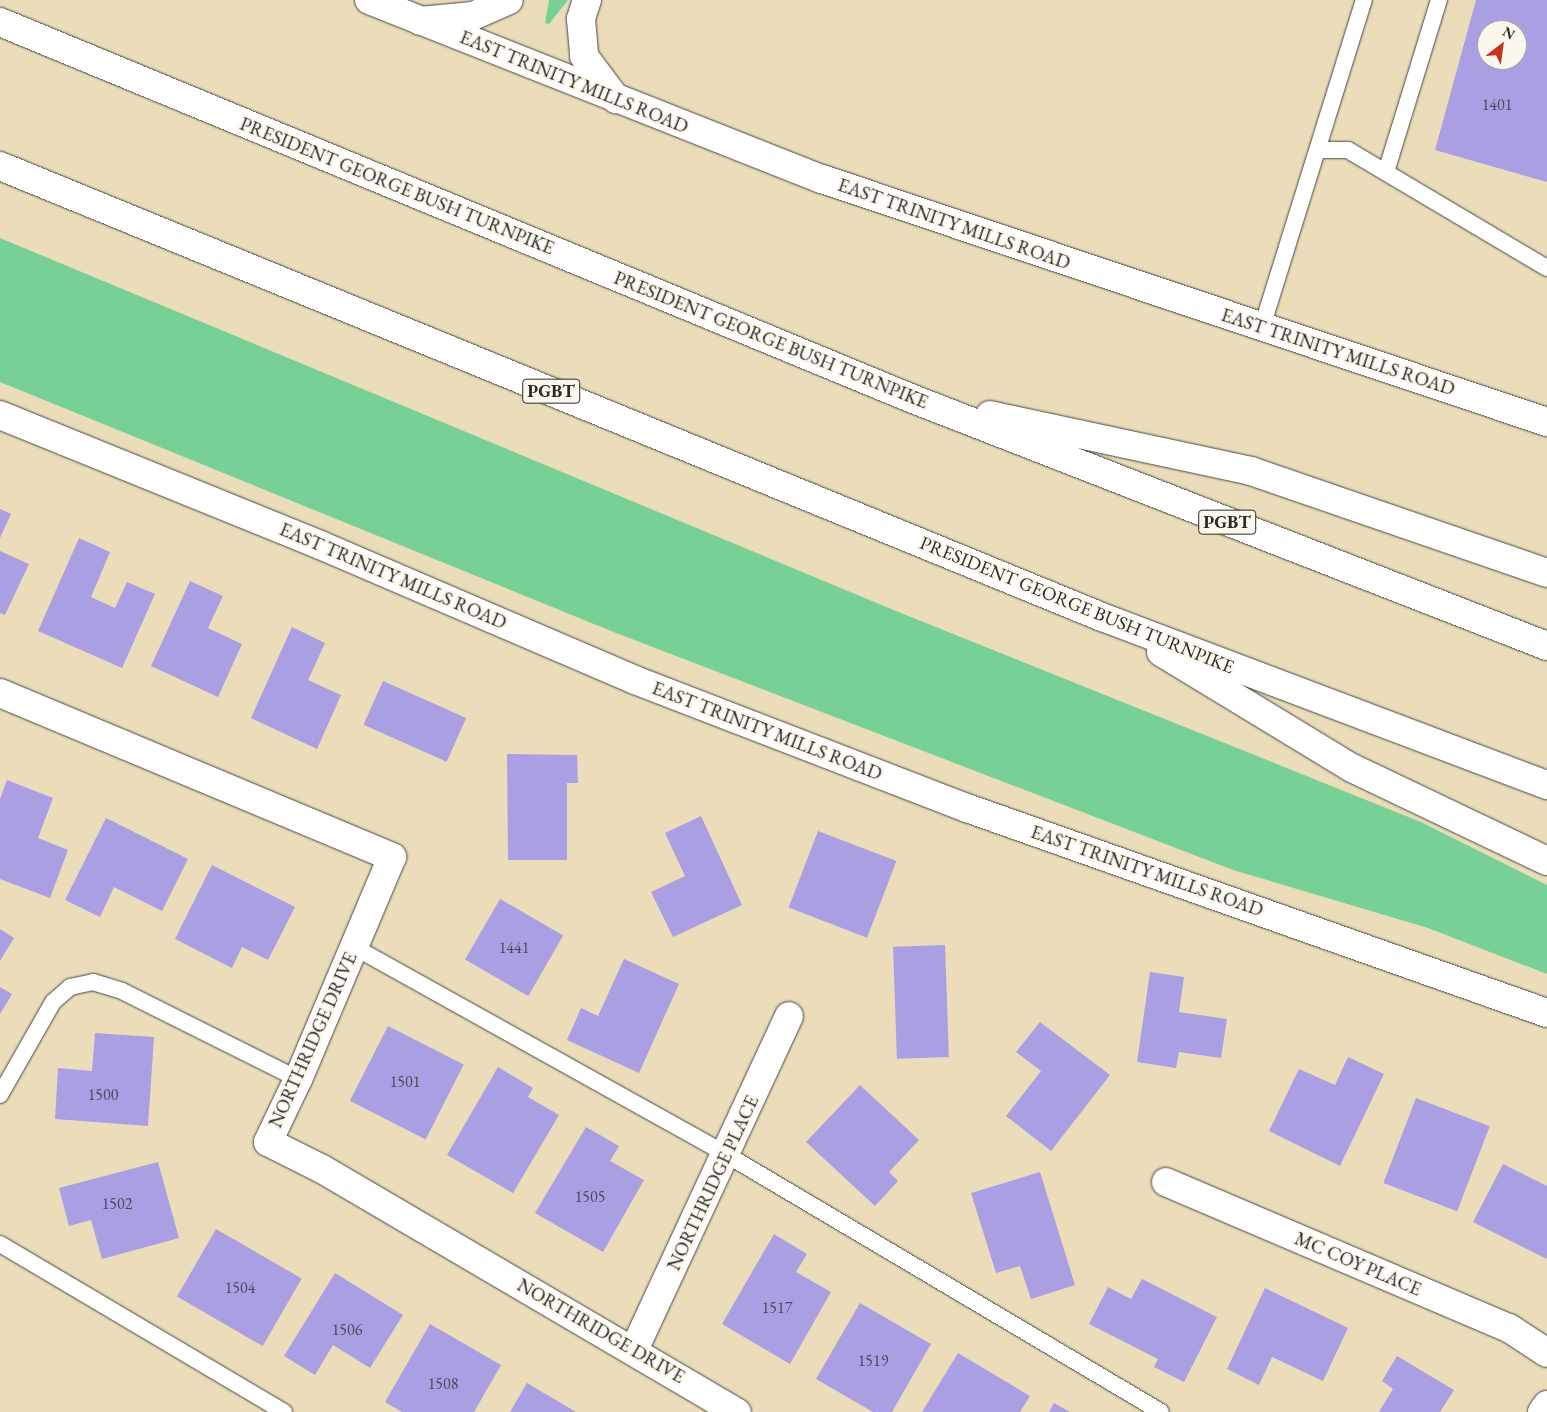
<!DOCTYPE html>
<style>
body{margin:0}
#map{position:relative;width:1547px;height:1412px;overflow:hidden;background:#ebddba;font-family:"EB Garamond",serif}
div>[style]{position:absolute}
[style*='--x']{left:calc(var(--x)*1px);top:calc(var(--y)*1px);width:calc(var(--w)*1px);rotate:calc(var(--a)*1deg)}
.green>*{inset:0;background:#77d096}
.building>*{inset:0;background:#a99fe2;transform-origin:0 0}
.roads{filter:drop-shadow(0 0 1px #484640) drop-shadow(0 0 1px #484640)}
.service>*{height:16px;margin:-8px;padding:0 8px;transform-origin:8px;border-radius:8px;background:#fff}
.minor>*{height:28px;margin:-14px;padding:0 14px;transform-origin:14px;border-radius:14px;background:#fff}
.tertiary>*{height:28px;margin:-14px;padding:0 14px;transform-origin:14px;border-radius:14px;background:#fff}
.secondary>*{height:28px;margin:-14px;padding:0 14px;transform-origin:14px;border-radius:14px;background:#fff}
.motorway>*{height:28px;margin:-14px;padding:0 14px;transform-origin:14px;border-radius:14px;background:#fff}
span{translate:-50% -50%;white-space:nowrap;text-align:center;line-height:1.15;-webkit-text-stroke:5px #fbf7ec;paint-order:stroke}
.number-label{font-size:16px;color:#4a4859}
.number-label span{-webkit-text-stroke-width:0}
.shield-label span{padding:1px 4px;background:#fbf7ec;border:1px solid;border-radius:4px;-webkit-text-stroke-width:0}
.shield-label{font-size:18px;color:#2b2b2b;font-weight:700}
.street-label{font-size:19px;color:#2b2b2b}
.north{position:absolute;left:1477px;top:20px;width:50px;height:50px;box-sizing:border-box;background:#fbf7ec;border:1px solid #a8a59f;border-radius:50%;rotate:30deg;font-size:14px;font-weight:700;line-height:20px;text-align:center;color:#2b2b2b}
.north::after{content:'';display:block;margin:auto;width:18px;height:22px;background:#c8321e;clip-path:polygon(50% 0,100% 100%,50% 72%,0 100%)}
</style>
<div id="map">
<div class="green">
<i style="clip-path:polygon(549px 0,568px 0,549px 24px,545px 23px)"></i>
<i style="clip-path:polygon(0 238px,896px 611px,1421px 822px,1547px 885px,1547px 974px,1428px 928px,1233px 870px,611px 631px,0 382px)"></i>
</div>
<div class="building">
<i style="clip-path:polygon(evenodd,1476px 0,1547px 0,1547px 182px,1435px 150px,1476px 0,1487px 30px,1517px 30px,1517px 60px,1487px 60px,1487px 30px)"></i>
<i style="clip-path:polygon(0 509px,11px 514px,0 538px)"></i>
<i style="clip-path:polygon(79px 538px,110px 552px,91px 597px,115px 608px,127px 582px,155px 594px,122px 668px,38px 631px)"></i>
<i style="clip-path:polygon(0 551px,29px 564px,5px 615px,0 613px)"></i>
<i style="clip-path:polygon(190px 581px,223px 596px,208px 628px,242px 644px,218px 697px,151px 666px)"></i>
<i style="clip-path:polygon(292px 627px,325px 643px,308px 680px,341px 695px,317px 749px,251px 718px)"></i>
<i style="left:383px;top:681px;width:91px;height:48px;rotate:24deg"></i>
<i style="clip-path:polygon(507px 754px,577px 755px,578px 783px,567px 783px,567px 860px,508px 860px)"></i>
<i style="clip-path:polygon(7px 780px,53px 798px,38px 838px,68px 850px,50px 898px,0 879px,0 799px)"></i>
<i style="clip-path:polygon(701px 816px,742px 905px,673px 937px,651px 892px,685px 876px,665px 833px)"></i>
<i style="clip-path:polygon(106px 818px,188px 859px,162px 911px,114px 887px,100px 917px,65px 900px)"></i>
<i style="left:818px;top:831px;width:84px;height:82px;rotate:21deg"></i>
<i style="clip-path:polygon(212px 865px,295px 907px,268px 960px,242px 947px,232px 968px,175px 939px)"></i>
<i style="left:500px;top:899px;width:73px;height:70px;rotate:30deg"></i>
<i style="clip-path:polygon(0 929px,14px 938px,0 961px)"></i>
<i style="left:945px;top:945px;width:112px;height:52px;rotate:88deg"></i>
<i style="clip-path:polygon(624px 959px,679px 984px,639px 1073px,567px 1040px,581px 1008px,598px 1016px)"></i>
<i style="clip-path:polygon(1150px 972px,1184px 977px,1179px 1012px,1227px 1019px,1221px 1058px,1179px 1052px,1176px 1068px,1137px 1062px)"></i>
<i style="clip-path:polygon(0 987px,12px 994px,0 1014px)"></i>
<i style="clip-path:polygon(1040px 1022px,1110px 1075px,1051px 1151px,1006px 1116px,1041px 1071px,1016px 1052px)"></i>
<i style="left:388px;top:1026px;width:85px;height:84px;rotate:27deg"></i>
<i style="clip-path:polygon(95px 1033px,154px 1037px,148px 1126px,55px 1119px,58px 1068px,92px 1071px)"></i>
<i style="clip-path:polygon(1348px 1057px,1384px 1074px,1340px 1166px,1269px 1131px,1299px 1069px,1335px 1085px)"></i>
<i style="clip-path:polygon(498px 1067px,533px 1088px,528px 1097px,559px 1115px,513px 1193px,447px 1155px)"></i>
<i style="clip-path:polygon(860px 1085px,919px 1140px,889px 1172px,898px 1181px,875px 1206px,806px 1142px)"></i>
<i style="left:1416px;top:1098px;width:79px;height:91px;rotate:21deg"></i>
<i style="clip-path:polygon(586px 1127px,619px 1146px,610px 1161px,644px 1180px,603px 1252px,535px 1213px)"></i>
<i style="clip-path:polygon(158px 1162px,179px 1238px,102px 1259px,91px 1220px,69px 1226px,59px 1188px)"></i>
<i style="clip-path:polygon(1503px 1164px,1547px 1186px,1547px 1259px,1473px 1222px)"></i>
<i style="clip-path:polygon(1040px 1172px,1075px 1285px,1031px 1299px,1020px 1266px,996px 1273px,971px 1193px)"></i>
<i style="left:216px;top:1229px;width:99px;height:78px;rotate:30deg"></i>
<i style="clip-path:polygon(774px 1234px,807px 1254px,796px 1272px,831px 1292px,790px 1364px,722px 1324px)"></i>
<i style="clip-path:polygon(335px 1273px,403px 1315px,370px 1368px,333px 1345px,315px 1375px,284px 1356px)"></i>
<i style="clip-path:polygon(1142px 1279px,1217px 1317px,1184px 1382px,1154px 1367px,1158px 1359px,1089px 1324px,1108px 1287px,1131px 1299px)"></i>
<i style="clip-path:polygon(1265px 1288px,1348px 1328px,1323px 1381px,1272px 1357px,1259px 1385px,1227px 1369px)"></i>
<i style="clip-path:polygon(860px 1303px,931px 1344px,892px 1412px,873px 1412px,816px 1379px)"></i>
<i style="clip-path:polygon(430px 1324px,501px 1365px,474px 1412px,402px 1412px,385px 1402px)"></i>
<i style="clip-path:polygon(958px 1353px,1030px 1396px,1020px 1412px,922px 1412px)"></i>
<i style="clip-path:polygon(1397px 1356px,1454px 1390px,1440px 1412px,1379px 1412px,1393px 1389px,1382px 1381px)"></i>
<i style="clip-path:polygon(527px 1383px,576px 1412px,510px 1412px)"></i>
<i style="clip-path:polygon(1054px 1403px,1070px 1412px,1049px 1412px)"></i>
</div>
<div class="roads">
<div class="service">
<i style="--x:1318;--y:150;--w:30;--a:0"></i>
<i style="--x:1348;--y:150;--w:231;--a:30.7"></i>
<i style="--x:1386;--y:172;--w:180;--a:-72.9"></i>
<i style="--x:1262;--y:327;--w:343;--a:-72.7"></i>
<i style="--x:354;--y:947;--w:427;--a:29.1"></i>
<i style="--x:727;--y:1155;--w:504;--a:30.63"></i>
<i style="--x:0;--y:1095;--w:107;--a:-60.3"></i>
<i style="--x:53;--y:1002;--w:23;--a:-41"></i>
<i style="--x:70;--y:987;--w:24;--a:-12"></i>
<i style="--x:93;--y:982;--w:30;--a:17"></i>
<i style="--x:122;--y:991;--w:197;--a:26.6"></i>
<i style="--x:0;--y:1244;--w:330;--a:30.6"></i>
</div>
<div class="minor">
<i style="--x:0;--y:693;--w:425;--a:22.7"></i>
<i style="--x:392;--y:857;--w:241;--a:112.9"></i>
<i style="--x:298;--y:1079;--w:70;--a:115.5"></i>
<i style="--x:268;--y:1142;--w:60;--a:26.6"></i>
<i style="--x:322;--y:1169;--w:481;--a:30.4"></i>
<i style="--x:1166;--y:1182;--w:373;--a:23.1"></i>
<i style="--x:1509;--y:1328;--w:45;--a:33.3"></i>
<i style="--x:634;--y:1350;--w:368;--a:-65.1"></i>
</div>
<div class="tertiary">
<i style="--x:587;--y:0;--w:20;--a:108"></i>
<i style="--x:581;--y:19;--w:37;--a:85"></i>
<i style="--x:584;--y:56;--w:54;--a:53.3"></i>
<i style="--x:420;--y:21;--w:53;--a:-5.4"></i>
<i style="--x:473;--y:16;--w:39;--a:-24"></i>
<i style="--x:1542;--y:1412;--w:9;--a:-54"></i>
</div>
<div class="secondary">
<i style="--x:369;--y:0;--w:487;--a:21.6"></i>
<i style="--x:822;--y:179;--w:765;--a:18.53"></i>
<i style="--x:0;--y:415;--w:345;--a:22.1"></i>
<i style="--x:320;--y:545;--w:343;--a:23.2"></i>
<i style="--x:635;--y:680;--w:356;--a:21.1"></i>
<i style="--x:967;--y:808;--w:615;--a:19.47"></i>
</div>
<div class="motorway">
<i style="--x:0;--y:22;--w:982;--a:22.44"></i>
<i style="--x:908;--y:397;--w:686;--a:21.29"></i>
<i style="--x:0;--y:166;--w:1191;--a:22.26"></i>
<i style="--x:1102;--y:617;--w:476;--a:20.7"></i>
<i style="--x:990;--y:415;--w:267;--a:12.1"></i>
<i style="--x:1251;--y:471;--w:313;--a:19"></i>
<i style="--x:1161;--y:652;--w:223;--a:31.3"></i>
<i style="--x:1352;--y:768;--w:216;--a:25.5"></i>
</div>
</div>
<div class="number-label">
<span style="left:1497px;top:105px">1401</span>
<span style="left:514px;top:948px">1441</span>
<span style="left:405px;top:1082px">1501</span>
<span style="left:103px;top:1095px">1500</span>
<span style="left:590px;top:1197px">1505</span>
<span style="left:117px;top:1204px">1502</span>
<span style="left:240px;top:1288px">1504</span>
<span style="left:777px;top:1308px">1517</span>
<span style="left:347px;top:1330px">1506</span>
<span style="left:873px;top:1361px">1519</span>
<span style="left:443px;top:1384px">1508</span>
</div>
<div class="shield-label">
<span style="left:551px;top:391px">PGBT</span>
<span style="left:1227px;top:522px">PGBT</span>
</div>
<div class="street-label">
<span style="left:574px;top:82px;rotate:22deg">EAST TRINITY MILLS ROAD</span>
<span style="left:397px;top:186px;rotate:22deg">PRESIDENT GEORGE BUSH TURNPIKE</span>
<span style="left:954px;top:224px;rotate:19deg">EAST TRINITY MILLS ROAD</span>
<span style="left:771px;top:340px;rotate:22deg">PRESIDENT GEORGE BUSH TURNPIKE</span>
<span style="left:1338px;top:352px;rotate:18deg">EAST TRINITY MILLS ROAD</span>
<span style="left:393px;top:576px;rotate:23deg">EAST TRINITY MILLS ROAD</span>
<span style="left:1077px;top:605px;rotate:22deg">PRESIDENT GEORGE BUSH TURNPIKE</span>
<span style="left:767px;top:731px;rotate:21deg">EAST TRINITY MILLS ROAD</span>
<span style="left:1147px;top:871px;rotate:19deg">EAST TRINITY MILLS ROAD</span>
<span style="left:313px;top:1040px;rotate:-66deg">NORTHRIDGE DRIVE</span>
<span style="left:713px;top:1183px;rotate:-65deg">NORTHRIDGE PLACE</span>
<span style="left:1358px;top:1264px;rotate:23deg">MC COY PLACE</span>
<span style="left:601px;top:1331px;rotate:30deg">NORTHRIDGE DRIVE</span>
</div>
<div class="north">N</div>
</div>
